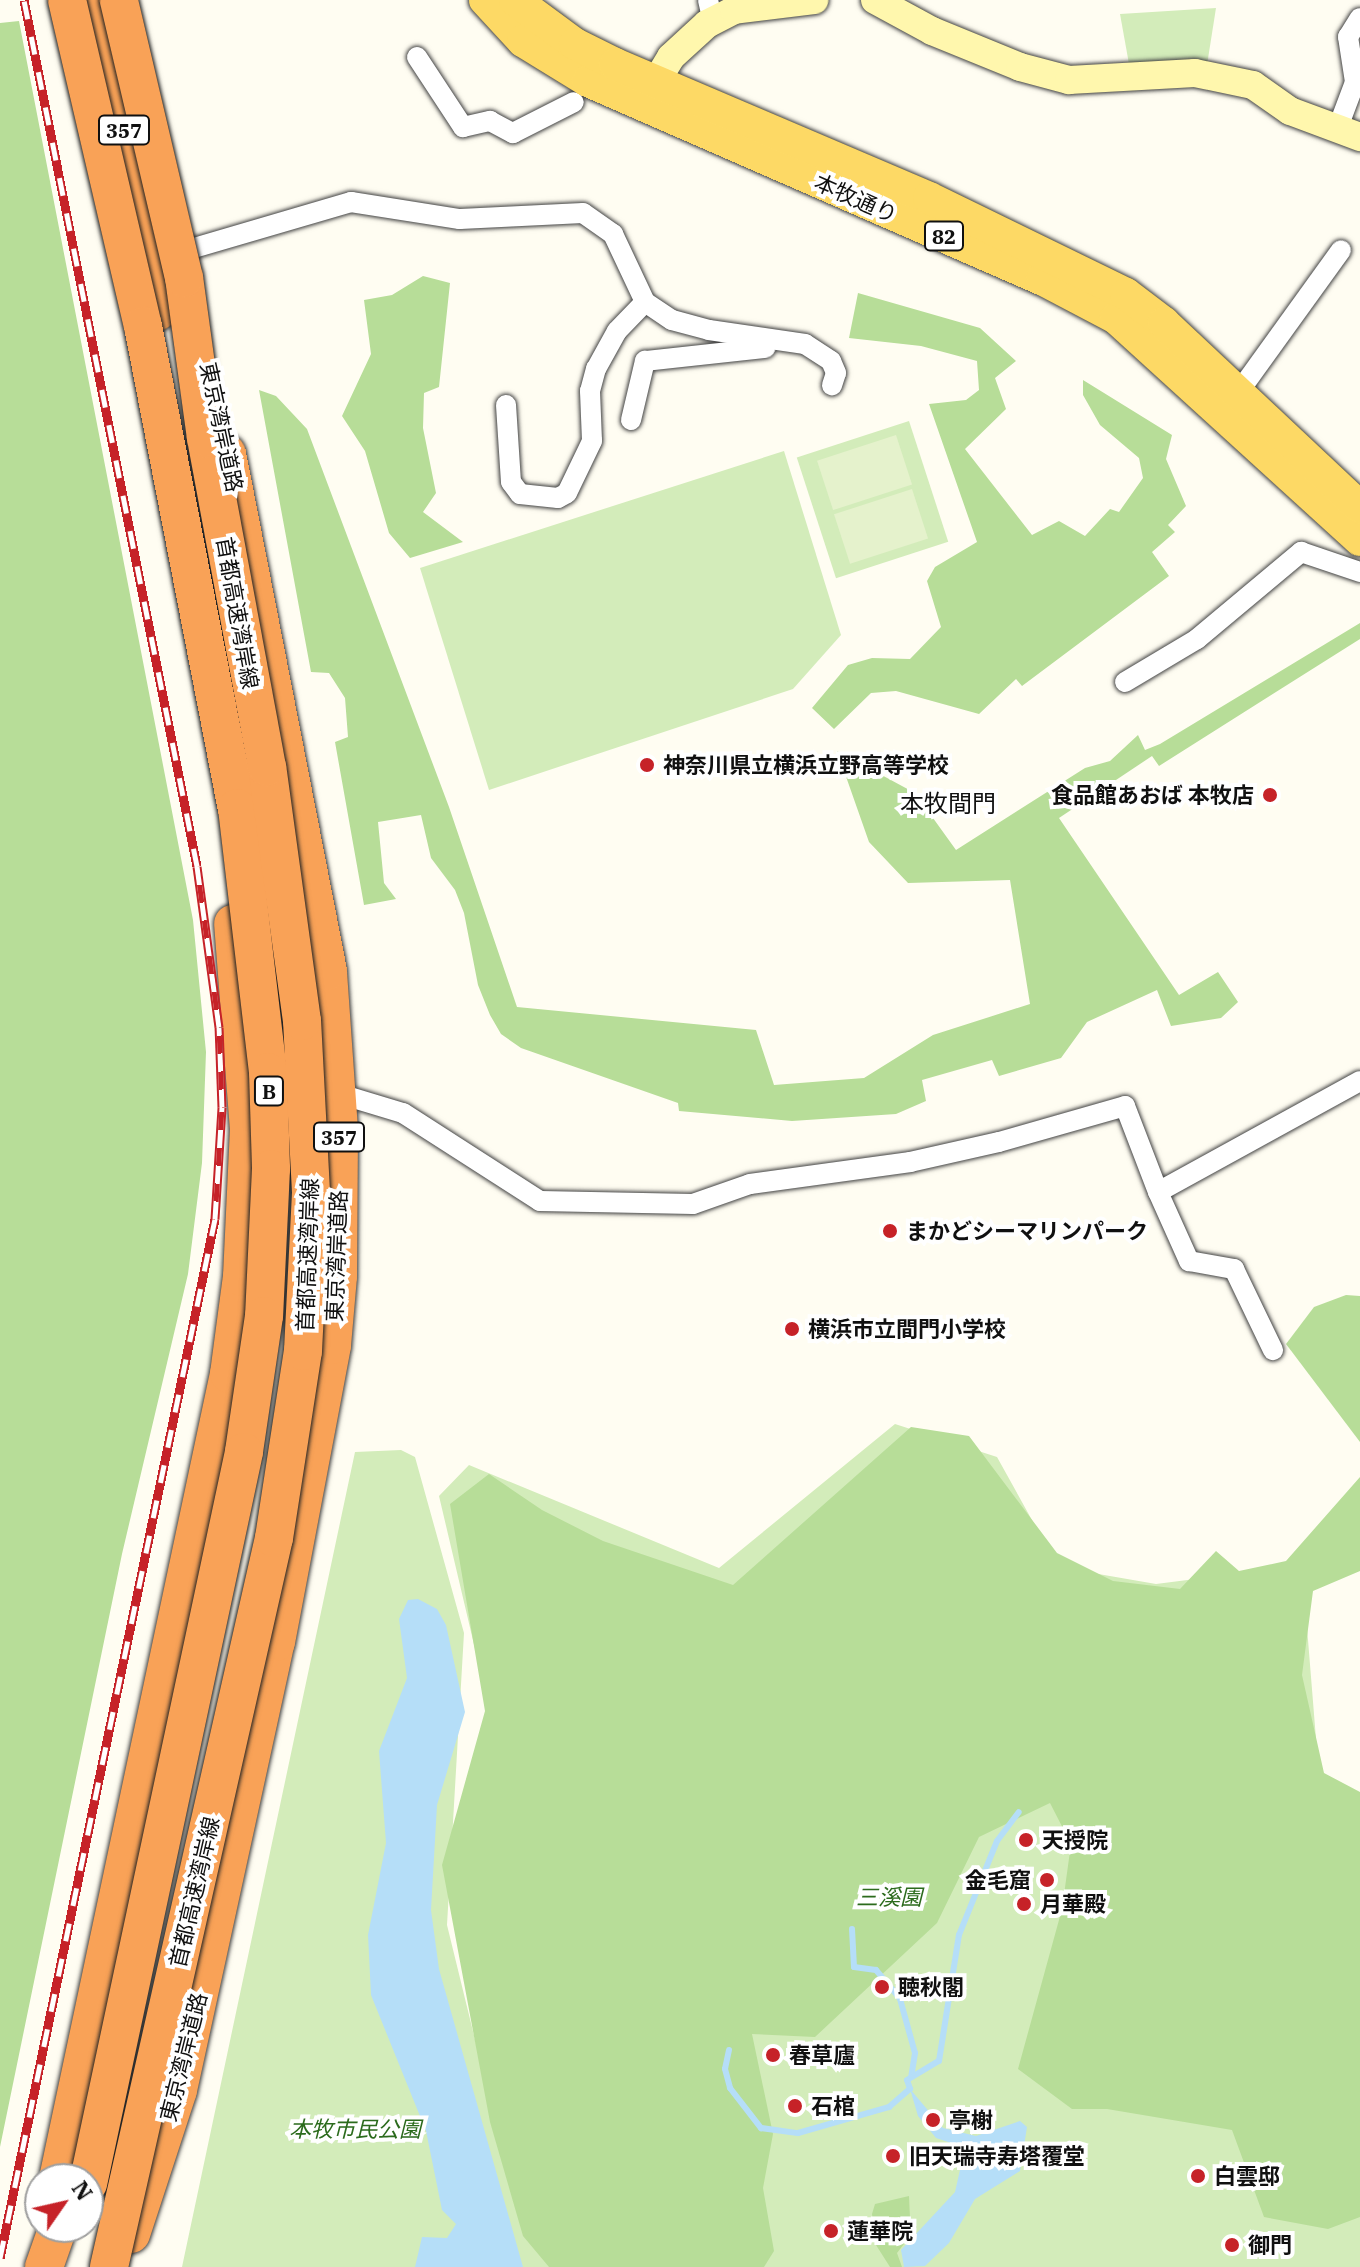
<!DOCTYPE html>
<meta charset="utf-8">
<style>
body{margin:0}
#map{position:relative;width:1360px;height:2267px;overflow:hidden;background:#fffdf2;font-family:"IBM Plex Serif","Noto Sans JP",serif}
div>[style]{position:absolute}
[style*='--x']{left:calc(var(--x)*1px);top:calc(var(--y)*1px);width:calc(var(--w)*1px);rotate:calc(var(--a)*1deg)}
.green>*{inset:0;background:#d3ecba;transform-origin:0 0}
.forest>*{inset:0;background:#b7dd98}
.pitch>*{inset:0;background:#e5f2cc;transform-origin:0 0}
.water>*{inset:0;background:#b5def8}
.stream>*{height:6px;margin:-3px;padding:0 3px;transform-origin:3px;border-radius:3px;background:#b5def8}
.roads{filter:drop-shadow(0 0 2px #434343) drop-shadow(0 0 2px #434343)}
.street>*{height:20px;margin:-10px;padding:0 10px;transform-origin:10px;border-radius:10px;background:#fff}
.secondary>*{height:28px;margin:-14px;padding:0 14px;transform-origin:14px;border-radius:14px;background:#fff7ad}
.primary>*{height:32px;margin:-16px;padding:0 16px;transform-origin:16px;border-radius:16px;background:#fdd965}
.highway>*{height:38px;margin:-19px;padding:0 19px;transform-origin:19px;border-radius:19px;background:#f9a257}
.rail>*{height:9px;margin-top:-4.5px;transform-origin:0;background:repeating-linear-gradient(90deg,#fff 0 18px,#c62228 0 36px);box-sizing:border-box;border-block:2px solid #c62228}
.bridges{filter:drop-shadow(0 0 2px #212121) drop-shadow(0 0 2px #212121)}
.highway-bridge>*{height:38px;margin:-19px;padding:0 19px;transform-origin:19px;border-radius:19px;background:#f9a257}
.dots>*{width:22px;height:22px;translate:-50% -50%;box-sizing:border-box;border:4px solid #fff;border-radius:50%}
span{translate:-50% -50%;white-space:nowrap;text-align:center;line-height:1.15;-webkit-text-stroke:8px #fff;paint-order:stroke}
.shield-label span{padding:2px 6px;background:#fff;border:2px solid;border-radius:6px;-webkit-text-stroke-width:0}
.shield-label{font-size:20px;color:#101010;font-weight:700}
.street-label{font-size:22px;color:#101010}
.poi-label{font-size:22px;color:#101010;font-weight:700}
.left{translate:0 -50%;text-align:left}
.right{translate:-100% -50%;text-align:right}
.park-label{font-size:22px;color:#2c6b1d;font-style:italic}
.neighbourhood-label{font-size:24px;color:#101010}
.north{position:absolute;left:24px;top:2163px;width:80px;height:80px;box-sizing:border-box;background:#fff;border:2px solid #9f9f9f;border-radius:50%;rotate:56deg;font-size:22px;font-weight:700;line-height:32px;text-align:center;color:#101010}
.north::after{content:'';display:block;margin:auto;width:28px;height:36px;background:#c62228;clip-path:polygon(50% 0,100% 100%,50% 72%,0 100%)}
</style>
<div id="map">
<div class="green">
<i style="clip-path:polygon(1216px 8px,1207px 65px,1129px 64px,1120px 14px)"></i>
<i style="left:909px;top:421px;width:127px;height:118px;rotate:72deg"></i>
<i style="clip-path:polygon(784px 451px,841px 635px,793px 689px,489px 790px,420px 568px)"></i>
<i style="clip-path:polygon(895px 1424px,997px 1457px,1058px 1567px,1156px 1584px,1266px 1570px,1306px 1615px,1319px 1776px,1360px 1799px,1360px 2267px,182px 2267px,355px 1452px,401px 1450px,415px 1457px,464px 1633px,447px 1925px,492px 2109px,492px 1721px,439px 1496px,469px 1465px,719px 1568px)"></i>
</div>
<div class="forest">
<i style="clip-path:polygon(19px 21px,193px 920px,206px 1052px,202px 1163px,188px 1274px,122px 1554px,0 2147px,0 23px)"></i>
<i style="clip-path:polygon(423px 276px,450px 283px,439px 387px,424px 393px,423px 428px,436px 493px,423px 512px,463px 542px,410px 558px,389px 533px,365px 451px,342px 416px,371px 354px,364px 300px,392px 295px)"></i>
<i style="clip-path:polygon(858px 293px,980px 328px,1016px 361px,995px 378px,1006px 409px,965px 449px,1032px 535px,1059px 521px,1085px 536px,1110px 509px,1119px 512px,1143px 478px,1139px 458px,1100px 425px,1083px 395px,1083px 380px,1172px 435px,1166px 459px,1186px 506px,1168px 525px,1175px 532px,1152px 552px,1169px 576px,1022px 686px,1016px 679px,979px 714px,896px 691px,871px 693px,834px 729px,812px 708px,848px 665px,872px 658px,910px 659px,941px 627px,927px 581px,935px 567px,977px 542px,929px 404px,966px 400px,979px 390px,977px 361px,921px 346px,849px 338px)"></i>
<i style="clip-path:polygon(259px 390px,276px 396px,307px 429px,449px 807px,517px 1007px,756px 1030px,774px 1085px,864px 1078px,933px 1035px,1030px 1004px,1010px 880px,908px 883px,869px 842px,837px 751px,915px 793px,956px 850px,1085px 768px,1110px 761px,1138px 735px,1145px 750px,1160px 744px,1360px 623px,1360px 639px,1159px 766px,1152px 756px,1059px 818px,1179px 995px,1218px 972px,1238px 1002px,1221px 1018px,1171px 1026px,1157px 990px,1087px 1022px,1061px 1058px,999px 1076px,992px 1060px,922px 1080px,926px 1101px,896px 1114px,792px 1121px,679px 1111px,678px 1103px,521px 1048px,501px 1034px,490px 1015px,478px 985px,464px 913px,455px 890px,431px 858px,421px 815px,378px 822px,384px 883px,396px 899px,364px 905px,335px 742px,348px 737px,345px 698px,329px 673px,311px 672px)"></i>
<i style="clip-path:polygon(1346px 1295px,1360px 1296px,1360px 1442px,1286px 1344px,1314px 1307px)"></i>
<i style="clip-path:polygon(911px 1427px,969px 1436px,1057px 1553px,1113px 1581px,1180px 1589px,1216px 1551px,1239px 1571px,1286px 1561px,1360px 1477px,1360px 1571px,1313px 1591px,1302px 1675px,1324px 1773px,1360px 1792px,1360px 2217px,1328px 2229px,1264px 2217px,1232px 2130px,1107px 2109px,1072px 2109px,1018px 2069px,1062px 1909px,1071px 1844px,1050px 1803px,979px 1837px,937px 1923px,815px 2037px,752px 2034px,773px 2134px,763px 2188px,774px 2251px,764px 2267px,549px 2267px,523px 2236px,490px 2122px,442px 1865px,485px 1711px,450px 1504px,489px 1474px,542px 1510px,603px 1541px,733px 1585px)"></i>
<i style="clip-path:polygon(909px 2196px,910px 2218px,917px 2227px,897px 2253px,902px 2267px,890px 2267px,876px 2245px,872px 2214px,875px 2204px)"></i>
</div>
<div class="pitch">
<i style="left:896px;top:435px;width:52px;height:83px;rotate:72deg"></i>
<i style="left:912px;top:489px;width:52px;height:82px;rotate:72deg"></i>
</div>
<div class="water">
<i style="clip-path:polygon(418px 1599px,437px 1609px,446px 1625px,465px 1712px,437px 1805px,431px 1910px,439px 1969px,523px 2267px,415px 2267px,422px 2237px,447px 2238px,456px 2224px,442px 2210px,426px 2131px,371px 1995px,368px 1935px,386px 1843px,379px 1751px,407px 1678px,399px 1619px,408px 1600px)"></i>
<i style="clip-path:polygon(910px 2089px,943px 2128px,976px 2136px,1020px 2121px,1027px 2127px,1020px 2171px,975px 2199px,949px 2243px,925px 2266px,904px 2267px,901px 2250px,955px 2192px,962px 2161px,951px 2143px,936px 2138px,918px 2116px)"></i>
</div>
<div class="stream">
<i style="--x:852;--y:1929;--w:38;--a:87"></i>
<i style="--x:854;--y:1967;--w:22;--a:8"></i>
<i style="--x:876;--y:1970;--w:38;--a:50"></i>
<i style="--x:900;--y:1999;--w:56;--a:74.5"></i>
<i style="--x:915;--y:2053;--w:24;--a:99"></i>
<i style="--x:729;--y:2050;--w:19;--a:102"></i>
<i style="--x:725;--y:2069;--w:20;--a:75"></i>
<i style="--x:730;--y:2088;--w:51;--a:52.2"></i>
<i style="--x:761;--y:2128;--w:37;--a:8"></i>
<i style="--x:798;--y:2133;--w:95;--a:-15.9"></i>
<i style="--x:889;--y:2107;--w:28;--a:-41"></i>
<i style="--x:910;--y:2089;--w:9;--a:-108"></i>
<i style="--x:907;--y:2080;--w:37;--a:-31"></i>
<i style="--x:939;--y:2061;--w:128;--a:-81"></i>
<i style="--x:959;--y:1935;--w:101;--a:-68"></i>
<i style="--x:997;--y:1841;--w:36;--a:-53"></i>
</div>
<div class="roads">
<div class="street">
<i style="--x:708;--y:0;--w:22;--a:77"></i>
<i style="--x:417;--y:57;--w:84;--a:56.7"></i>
<i style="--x:463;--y:127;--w:28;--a:-13"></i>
<i style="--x:490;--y:121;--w:26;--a:28"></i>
<i style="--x:513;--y:133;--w:68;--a:-26.9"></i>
<i style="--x:1337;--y:130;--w:51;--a:-69.4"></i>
<i style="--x:1355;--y:82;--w:46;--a:-98.8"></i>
<i style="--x:1348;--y:37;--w:22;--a:-58"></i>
<i style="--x:170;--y:255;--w:189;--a:-16.3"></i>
<i style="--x:351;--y:202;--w:110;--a:8.9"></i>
<i style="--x:460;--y:219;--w:123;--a:-2.8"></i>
<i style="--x:583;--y:213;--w:37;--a:35"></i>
<i style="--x:613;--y:234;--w:75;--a:64.8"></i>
<i style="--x:645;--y:302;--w:32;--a:34"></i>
<i style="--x:672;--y:320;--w:38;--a:15"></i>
<i style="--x:709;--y:330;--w:97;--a:8.3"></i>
<i style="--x:805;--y:344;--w:31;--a:33"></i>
<i style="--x:831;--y:361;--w:13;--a:67"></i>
<i style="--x:836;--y:373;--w:13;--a:108"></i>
<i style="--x:1238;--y:393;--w:176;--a:-54.2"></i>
<i style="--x:506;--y:405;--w:77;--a:86.3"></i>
<i style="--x:511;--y:482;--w:15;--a:53"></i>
<i style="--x:520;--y:494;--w:38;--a:6"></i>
<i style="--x:558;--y:498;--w:10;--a:-29"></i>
<i style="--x:567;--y:493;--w:58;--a:-64.3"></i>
<i style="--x:592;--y:441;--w:50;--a:-92.3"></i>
<i style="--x:590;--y:391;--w:23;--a:-75"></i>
<i style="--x:596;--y:369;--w:43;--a:-61.1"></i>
<i style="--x:617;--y:331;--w:40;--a:-46"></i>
<i style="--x:631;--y:420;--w:61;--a:-76.7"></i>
<i style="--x:645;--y:361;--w:121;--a:-6.2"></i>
<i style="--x:1125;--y:682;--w:84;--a:-30.8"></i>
<i style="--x:1197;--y:639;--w:136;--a:-39.9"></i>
<i style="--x:1301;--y:552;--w:62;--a:18.7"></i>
<i style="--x:330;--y:1091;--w:76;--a:16.8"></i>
<i style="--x:403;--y:1113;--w:163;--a:32.7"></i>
<i style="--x:540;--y:1201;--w:153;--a:1.1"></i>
<i style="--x:693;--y:1204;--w:60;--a:-19.3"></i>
<i style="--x:750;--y:1184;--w:162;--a:-7.8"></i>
<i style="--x:910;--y:1162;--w:91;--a:-12.7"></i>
<i style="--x:999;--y:1142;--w:131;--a:-15.9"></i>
<i style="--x:1125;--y:1106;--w:92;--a:69"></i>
<i style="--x:1158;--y:1192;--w:230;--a:-28.8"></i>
<i style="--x:1158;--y:1192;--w:76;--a:65.8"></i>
<i style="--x:1189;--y:1261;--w:46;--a:10.1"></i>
<i style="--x:1234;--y:1269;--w:90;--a:64.3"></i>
</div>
<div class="secondary">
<i style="--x:875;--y:0;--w:65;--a:28.5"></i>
<i style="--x:932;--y:31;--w:95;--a:22.2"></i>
<i style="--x:1020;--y:67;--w:51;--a:14.9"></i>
<i style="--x:1069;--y:80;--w:126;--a:-3.2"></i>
<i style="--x:1195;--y:73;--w:59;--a:11.7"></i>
<i style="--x:1253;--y:85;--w:45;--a:35.1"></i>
<i style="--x:1290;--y:111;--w:75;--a:20.4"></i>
<i style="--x:645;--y:100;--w:50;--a:-58.8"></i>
<i style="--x:671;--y:57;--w:49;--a:-42.5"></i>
<i style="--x:707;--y:24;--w:30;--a:-27"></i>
<i style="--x:734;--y:10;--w:81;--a:-7.1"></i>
</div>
<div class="primary">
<i style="--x:485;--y:0;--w:56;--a:47.2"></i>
<i style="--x:523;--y:41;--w:76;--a:31.6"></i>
<i style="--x:588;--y:81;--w:495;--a:23.6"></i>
<i style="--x:1042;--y:279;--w:84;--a:27.8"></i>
<i style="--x:1116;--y:318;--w:330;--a:42.3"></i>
<i style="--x:515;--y:0;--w:74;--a:36.3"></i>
<i style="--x:575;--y:44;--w:45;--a:26.6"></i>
<i style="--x:615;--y:64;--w:341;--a:23.1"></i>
<i style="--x:929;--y:198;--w:219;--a:26"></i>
<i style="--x:1126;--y:294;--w:48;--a:37.3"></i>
<i style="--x:1164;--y:323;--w:269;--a:43.2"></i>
</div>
<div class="highway">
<i style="--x:100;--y:0;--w:317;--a:79.6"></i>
<i style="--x:58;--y:2179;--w:823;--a:-78.01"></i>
<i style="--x:229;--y:1374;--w:98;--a:-82.4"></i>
<i style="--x:242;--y:1277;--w:147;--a:-87.3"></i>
<i style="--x:249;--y:1130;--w:207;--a:-94.4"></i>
<i style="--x:131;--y:2234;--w:151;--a:-71.9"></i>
<i style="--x:178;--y:2090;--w:459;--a:-77.7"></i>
<i style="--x:276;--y:1642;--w:302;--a:-79.3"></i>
<i style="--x:332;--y:1345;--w:69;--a:-85"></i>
<i style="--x:338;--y:1276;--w:146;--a:-89.6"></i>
<i style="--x:339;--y:1130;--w:159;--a:-94"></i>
<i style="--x:328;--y:971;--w:527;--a:-101.05"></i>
<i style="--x:44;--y:2267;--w:42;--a:-70.7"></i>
</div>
</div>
<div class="rail">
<i style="--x:0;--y:2258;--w:1061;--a:-78.31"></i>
<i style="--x:215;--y:1219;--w:112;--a:-86.4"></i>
<i style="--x:222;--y:1107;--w:80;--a:-92.1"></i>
<i style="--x:219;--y:1027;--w:162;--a:-97.8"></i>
<i style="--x:197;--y:866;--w:883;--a:-101.3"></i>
</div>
<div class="bridges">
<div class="highway-bridge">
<i style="--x:67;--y:0;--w:335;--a:76.9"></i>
<i style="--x:143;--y:326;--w:491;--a:79"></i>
<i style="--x:237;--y:808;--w:266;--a:83.3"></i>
<i style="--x:268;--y:1072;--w:97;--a:88.2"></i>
<i style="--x:271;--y:1169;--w:147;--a:92.7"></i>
<i style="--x:264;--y:1316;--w:137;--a:98.4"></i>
<i style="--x:244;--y:1452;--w:748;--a:102.03"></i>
<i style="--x:109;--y:2267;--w:747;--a:-77.25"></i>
<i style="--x:274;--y:1538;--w:189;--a:-81.2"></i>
<i style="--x:303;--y:1351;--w:159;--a:-87.1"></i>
<i style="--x:311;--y:1192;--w:171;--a:-93"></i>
<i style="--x:302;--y:1021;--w:256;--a:-97.8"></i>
<i style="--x:267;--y:767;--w:335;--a:-100.5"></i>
<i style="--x:206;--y:438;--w:162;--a:-97.8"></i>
<i style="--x:184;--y:278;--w:285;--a:-103.2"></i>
</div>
</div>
<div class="dots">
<i style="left:647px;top:765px;background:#c62228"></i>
<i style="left:1270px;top:795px;background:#c62228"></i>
<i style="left:890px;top:1231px;background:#c62228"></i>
<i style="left:792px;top:1329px;background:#c62228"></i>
<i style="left:1026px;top:1840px;background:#c62228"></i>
<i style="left:1047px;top:1880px;background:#c62228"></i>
<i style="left:1024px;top:1904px;background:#c62228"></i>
<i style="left:882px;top:1987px;background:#c62228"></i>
<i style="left:773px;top:2055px;background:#c62228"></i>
<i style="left:795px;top:2106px;background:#c62228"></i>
<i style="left:933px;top:2120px;background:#c62228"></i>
<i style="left:893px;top:2156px;background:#c62228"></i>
<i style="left:1198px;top:2176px;background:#c62228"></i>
<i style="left:831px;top:2231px;background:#c62228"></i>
<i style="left:1232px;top:2245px;background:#c62228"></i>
</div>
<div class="shield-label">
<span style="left:124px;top:130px">357</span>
<span style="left:944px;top:236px">82</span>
<span style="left:269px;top:1091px">B</span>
<span style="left:339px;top:1137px">357</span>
</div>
<div class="street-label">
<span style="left:856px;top:198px;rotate:24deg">本牧通り</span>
<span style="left:222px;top:427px;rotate:78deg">東京湾岸道路</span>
<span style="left:238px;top:613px;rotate:80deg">首都高速湾岸線</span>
<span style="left:307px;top:1255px;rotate:-88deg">首都高速湾岸線</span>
<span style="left:336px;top:1256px;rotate:-88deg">東京湾岸道路</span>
<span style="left:194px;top:1892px;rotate:-77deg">首都高速湾岸線</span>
<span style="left:183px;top:2057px;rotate:-76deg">東京湾岸道路</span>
</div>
<div class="poi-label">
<span class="left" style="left:663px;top:765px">神奈川県立横浜立野高等学校</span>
<span class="right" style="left:1254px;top:795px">食品館あおば 本牧店</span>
<span class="left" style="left:906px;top:1231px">まかどシーマリンパーク</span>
<span class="left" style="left:808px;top:1329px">横浜市立間門小学校</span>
<span class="left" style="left:1042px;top:1840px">天授院</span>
<span class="right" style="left:1031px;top:1880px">金毛窟</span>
<span class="left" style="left:1040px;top:1904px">月華殿</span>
<span class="left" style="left:898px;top:1987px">聴秋閣</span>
<span class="left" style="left:789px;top:2055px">春草廬</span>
<span class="left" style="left:811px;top:2106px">石棺</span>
<span class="left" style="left:949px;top:2120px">亭榭</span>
<span class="left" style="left:909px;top:2156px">旧天瑞寺寿塔覆堂</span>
<span class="left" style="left:1214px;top:2176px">白雲邸</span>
<span class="left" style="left:847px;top:2231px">蓮華院</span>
<span class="left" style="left:1248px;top:2245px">御門</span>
</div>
<div class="park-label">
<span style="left:889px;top:1897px">三溪園</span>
<span style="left:355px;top:2129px">本牧市民公園</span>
</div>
<div class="neighbourhood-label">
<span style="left:948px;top:804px">本牧間門</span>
</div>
<div class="north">N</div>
</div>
